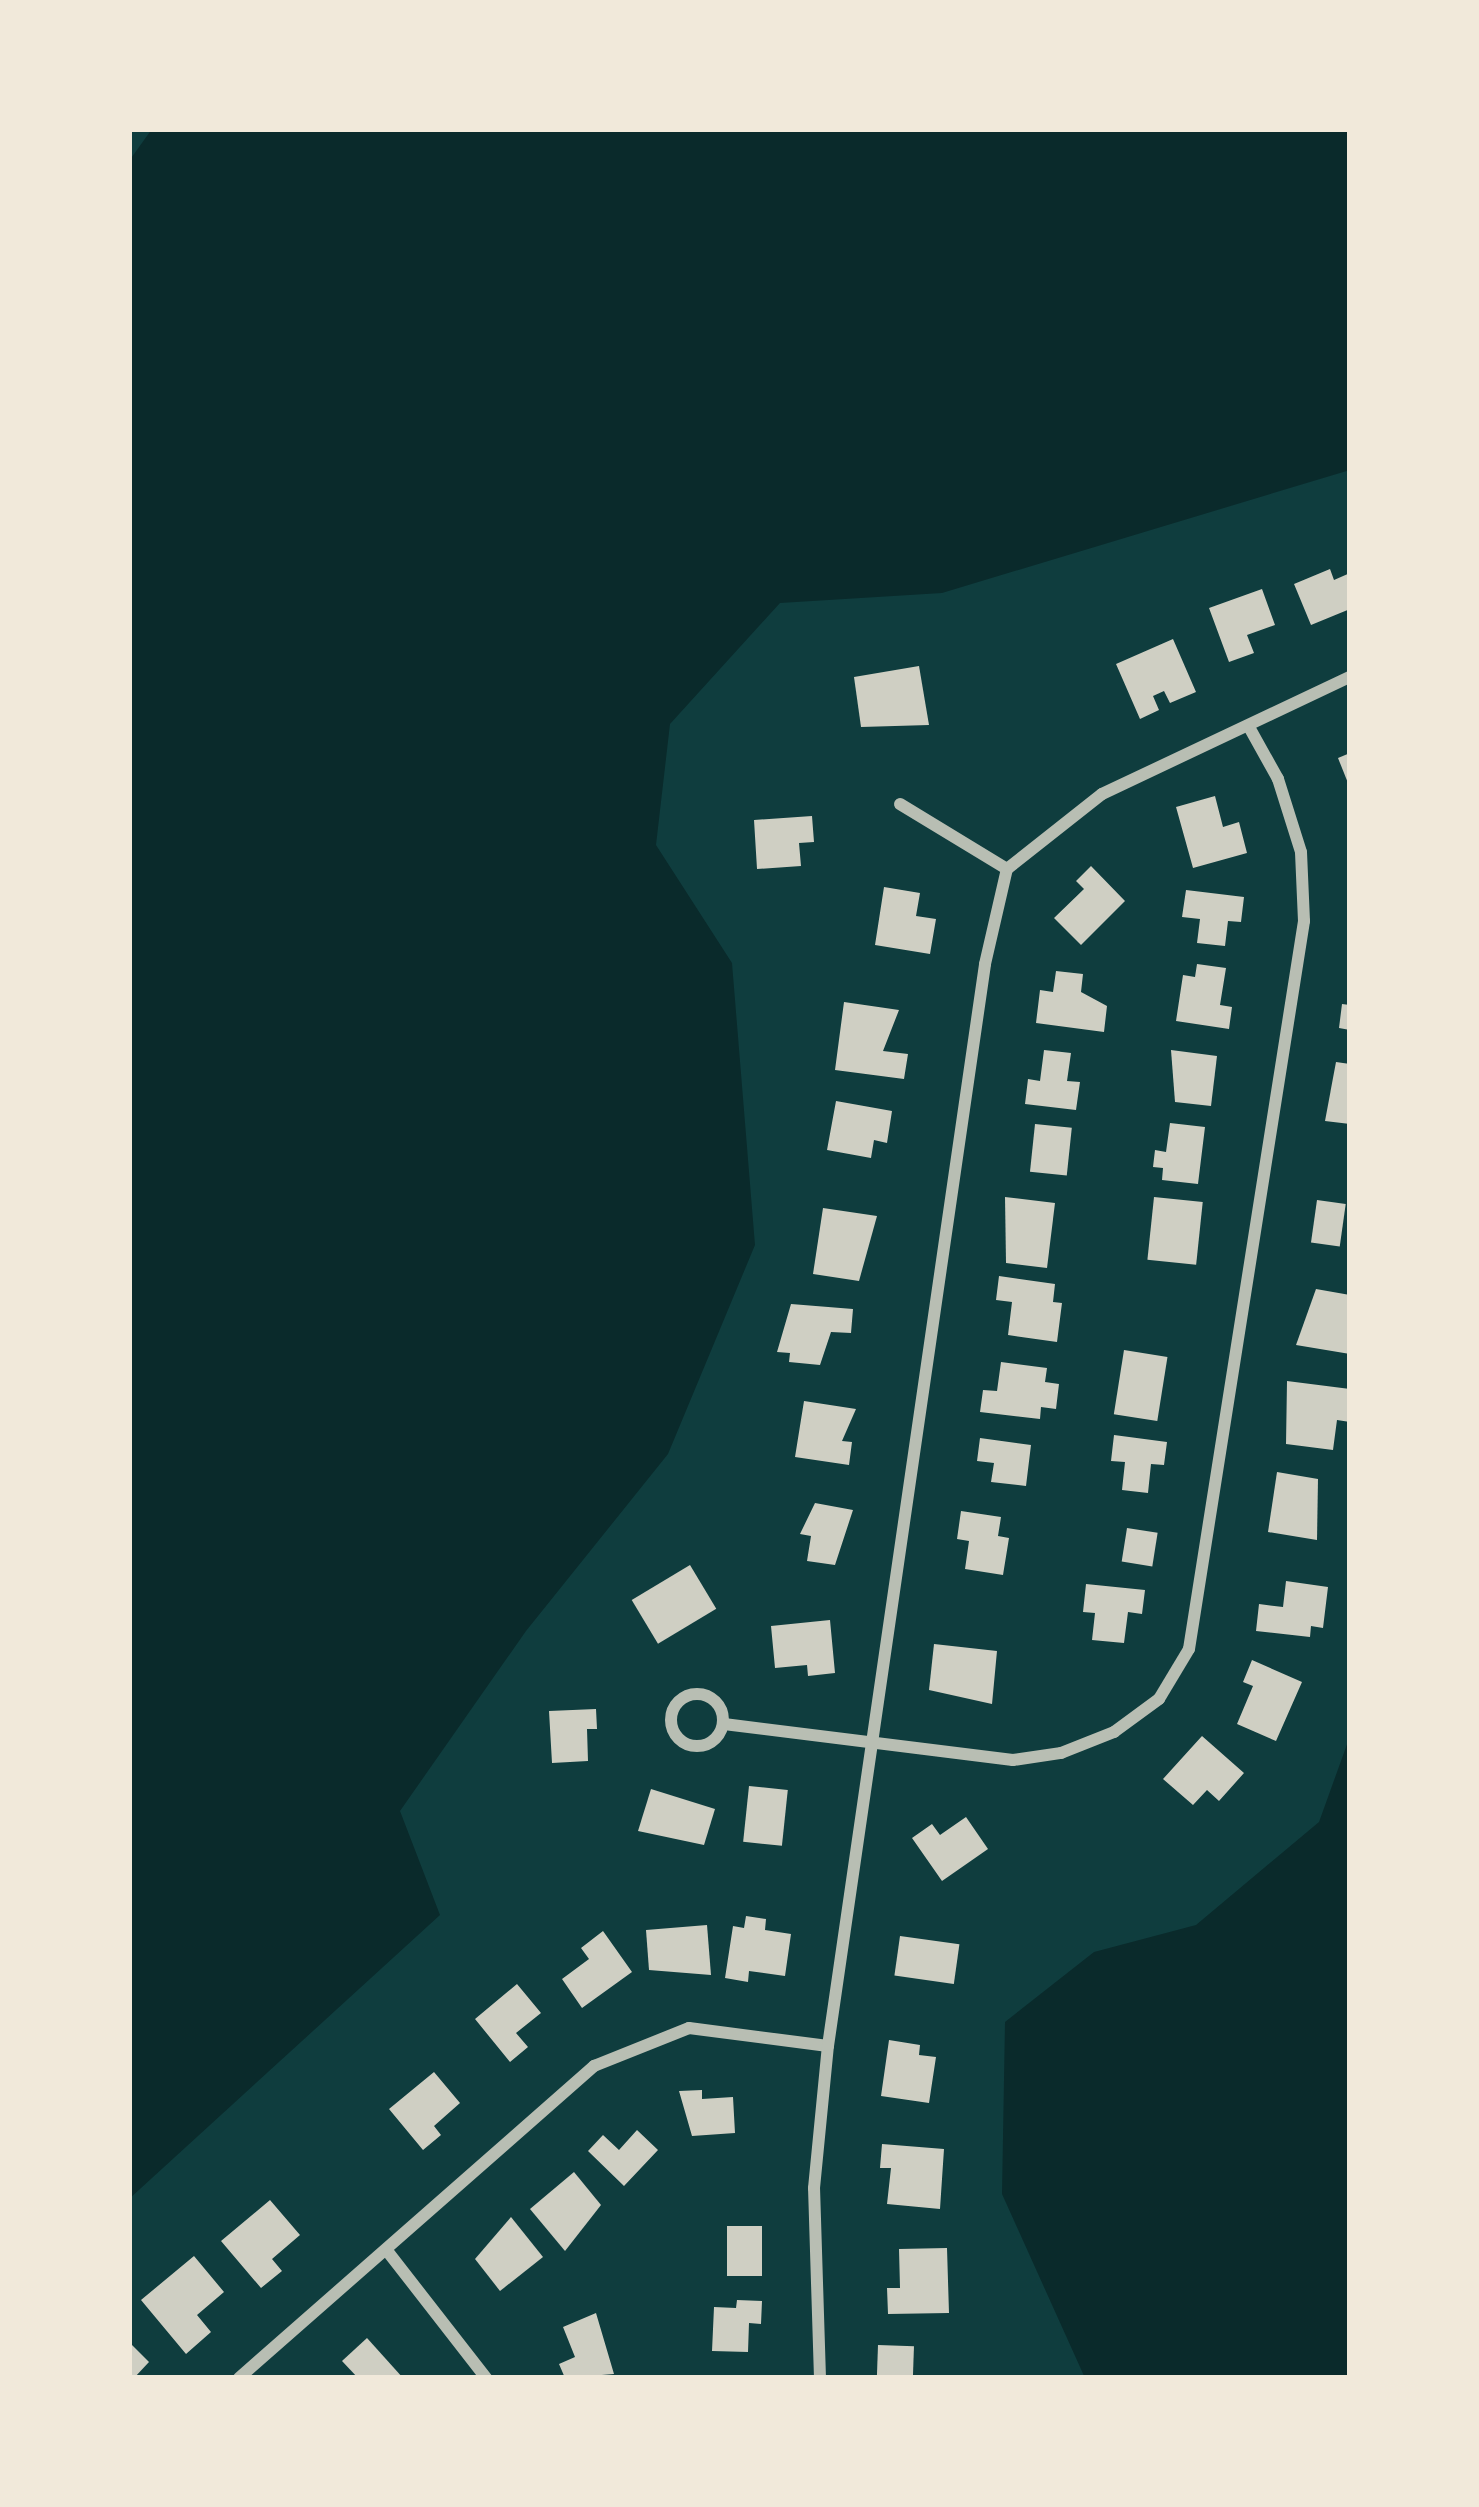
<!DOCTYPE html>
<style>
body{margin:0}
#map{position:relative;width:1479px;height:2507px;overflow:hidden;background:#0f3d3e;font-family:"Public Sans",sans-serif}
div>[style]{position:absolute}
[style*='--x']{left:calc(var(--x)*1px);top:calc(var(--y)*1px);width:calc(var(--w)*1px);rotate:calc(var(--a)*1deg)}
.water>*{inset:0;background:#0a2a2b}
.building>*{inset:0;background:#cfcfc3;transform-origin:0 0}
.minor>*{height:12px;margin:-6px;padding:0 6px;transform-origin:6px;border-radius:6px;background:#b8beb3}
.minor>.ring{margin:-6px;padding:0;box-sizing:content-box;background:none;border:12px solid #b8beb3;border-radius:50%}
span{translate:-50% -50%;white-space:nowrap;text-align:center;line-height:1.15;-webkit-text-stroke:12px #f1e9da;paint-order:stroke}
.frame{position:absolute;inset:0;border:132px solid #f1e9da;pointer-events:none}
</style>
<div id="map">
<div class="water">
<i style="clip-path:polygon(152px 129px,1350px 129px,1350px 470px,942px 593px,780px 603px,670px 724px,656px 845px,732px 963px,755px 1245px,668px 1454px,526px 1631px,400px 1811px,440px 1915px,129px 2199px,129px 161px)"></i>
<i style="clip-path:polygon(1350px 1736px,1350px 2378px,1085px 2378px,1002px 2194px,1005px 2022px,1094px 1952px,1196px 1925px,1319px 1822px)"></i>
</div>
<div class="building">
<i style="clip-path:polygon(1330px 569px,1334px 580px,1350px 573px,1350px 609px,1311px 625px,1294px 584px)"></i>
<i style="clip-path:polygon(1262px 589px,1275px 625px,1247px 635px,1254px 653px,1229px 662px,1209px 608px)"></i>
<i style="clip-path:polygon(1173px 639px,1196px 692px,1170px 703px,1164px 691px,1153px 696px,1159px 710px,1140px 719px,1116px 664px)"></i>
<i style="clip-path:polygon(919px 666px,929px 725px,861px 727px,854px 677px)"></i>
<i style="clip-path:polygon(1350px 753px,1350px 788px,1338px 758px)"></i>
<i style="clip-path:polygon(1215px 796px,1223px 827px,1239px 822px,1247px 853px,1193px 868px,1176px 807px)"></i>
<i style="clip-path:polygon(812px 816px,814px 842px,799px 843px,801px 866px,757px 869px,754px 820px)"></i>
<i style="clip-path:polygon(1091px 866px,1125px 901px,1081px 945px,1054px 918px,1084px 889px,1076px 881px)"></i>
<i style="clip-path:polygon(884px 887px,920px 893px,916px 916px,936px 919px,930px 954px,875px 945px)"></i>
<i style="clip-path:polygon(1186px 890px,1244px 897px,1241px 922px,1228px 921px,1225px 946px,1197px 943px,1200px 919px,1182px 917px)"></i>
<i style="clip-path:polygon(1197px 964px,1226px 968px,1220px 1005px,1232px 1007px,1229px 1029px,1176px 1021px,1183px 975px,1195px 977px)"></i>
<i style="clip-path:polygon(1056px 971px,1083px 974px,1081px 992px,1107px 1006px,1104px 1032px,1036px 1023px,1040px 990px,1053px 992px)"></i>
<i style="clip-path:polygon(844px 1002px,899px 1010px,883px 1051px,908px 1054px,904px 1079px,835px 1070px)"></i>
<i style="clip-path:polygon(1342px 1004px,1350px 1005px,1350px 1030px,1339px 1028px)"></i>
<i style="clip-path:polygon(1044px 1050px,1071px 1053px,1067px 1081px,1080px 1082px,1076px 1110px,1025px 1104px,1028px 1079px,1040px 1081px)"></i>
<i style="clip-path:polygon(1171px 1050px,1217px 1056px,1211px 1106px,1175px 1102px)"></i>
<i style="clip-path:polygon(1336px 1062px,1350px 1064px,1350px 1124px,1325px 1121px)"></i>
<i style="clip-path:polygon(836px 1101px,892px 1111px,887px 1143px,874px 1140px,871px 1158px,827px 1150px)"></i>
<i style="clip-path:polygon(1170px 1123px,1205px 1127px,1198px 1184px,1162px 1180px,1163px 1168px,1153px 1167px,1155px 1150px,1166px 1152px)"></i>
<i style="left:1035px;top:1124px;width:37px;height:48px;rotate:6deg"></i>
<i style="clip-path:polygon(1005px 1197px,1055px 1203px,1047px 1268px,1006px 1263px)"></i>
<i style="left:1154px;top:1197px;width:49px;height:63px;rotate:6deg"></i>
<i style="left:1317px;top:1200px;width:29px;height:43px;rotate:8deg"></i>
<i style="clip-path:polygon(823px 1208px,877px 1216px,859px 1281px,813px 1274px)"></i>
<i style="clip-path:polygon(999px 1276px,1055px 1284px,1053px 1302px,1062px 1303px,1057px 1342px,1008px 1335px,1012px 1302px,996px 1300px)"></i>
<i style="clip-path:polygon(1316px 1289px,1350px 1295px,1350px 1354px,1296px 1345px)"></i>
<i style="clip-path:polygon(791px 1304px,853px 1309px,851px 1333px,831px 1332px,820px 1365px,789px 1362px,790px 1353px,777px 1352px)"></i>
<i style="left:1124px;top:1350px;width:44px;height:65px;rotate:9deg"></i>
<i style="clip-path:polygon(1001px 1362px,1047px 1368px,1045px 1382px,1059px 1384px,1056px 1409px,1041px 1407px,1040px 1419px,980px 1412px,983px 1390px,997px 1391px)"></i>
<i style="clip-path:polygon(1287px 1381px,1350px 1389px,1350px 1422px,1337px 1420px,1333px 1450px,1286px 1444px)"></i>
<i style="clip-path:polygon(804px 1401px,856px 1409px,842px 1441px,852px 1442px,849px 1465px,795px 1457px)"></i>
<i style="clip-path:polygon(1114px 1435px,1167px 1442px,1164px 1465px,1151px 1464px,1148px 1493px,1122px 1490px,1125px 1462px,1111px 1461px)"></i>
<i style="clip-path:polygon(980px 1438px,1031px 1445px,1026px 1486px,991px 1482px,994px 1463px,977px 1461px)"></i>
<i style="clip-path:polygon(1277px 1472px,1318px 1479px,1317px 1540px,1268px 1532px)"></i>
<i style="clip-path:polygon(815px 1503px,853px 1510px,835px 1565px,807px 1561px,811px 1536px,800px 1534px)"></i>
<i style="clip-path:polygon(961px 1511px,1001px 1517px,998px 1536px,1009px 1538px,1003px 1575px,965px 1569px,969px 1541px,957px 1539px)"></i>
<i style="left:1127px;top:1528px;width:31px;height:34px;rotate:9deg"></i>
<i style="left:690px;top:1565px;width:51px;height:68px;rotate:59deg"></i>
<i style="clip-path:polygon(1286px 1581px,1328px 1587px,1323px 1628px,1311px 1626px,1310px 1637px,1256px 1631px,1259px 1604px,1283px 1607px)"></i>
<i style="clip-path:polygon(1086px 1584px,1145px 1590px,1142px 1614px,1128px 1612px,1124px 1643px,1092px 1640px,1095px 1613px,1083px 1612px)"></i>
<i style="clip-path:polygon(830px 1620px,835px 1673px,808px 1676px,807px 1665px,775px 1668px,771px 1626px)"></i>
<i style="clip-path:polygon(934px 1644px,997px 1651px,992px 1704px,929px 1690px)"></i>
<i style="clip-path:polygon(1252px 1660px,1302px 1682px,1276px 1741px,1237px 1724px,1253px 1686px,1243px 1682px)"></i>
<i style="clip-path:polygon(596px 1709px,597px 1729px,587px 1729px,588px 1761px,552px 1763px,549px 1711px)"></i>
<i style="clip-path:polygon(1202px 1736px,1244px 1773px,1219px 1801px,1207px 1790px,1193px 1805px,1163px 1779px)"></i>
<i style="left:749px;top:1786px;width:39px;height:56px;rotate:6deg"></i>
<i style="clip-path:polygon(651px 1789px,715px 1809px,704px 1845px,638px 1831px)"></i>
<i style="clip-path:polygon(966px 1817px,988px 1849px,942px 1881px,912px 1838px,932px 1824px,940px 1835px)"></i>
<i style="clip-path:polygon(746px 1916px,766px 1919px,765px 1930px,791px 1934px,785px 1976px,749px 1971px,748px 1982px,725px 1978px,733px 1926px,744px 1928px)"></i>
<i style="clip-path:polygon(707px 1925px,711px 1975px,649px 1970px,646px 1930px)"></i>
<i style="clip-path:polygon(603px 1931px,632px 1972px,582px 2008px,562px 1979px,589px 1959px,581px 1948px)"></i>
<i style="left:900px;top:1936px;width:60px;height:40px;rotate:8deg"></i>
<i style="clip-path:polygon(517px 1984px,541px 2013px,516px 2033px,528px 2047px,510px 2062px,475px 2019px)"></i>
<i style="clip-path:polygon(889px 2040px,920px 2045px,919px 2055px,936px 2057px,929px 2103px,881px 2096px)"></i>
<i style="clip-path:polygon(434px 2072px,460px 2103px,434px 2126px,441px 2135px,423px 2150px,389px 2109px)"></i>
<i style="clip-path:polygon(702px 2090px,702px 2099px,733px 2097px,735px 2133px,692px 2136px,679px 2091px)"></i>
<i style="clip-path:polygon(637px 2130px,658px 2150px,624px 2186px,588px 2151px,603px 2135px,619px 2150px)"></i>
<i style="clip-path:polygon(882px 2144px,944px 2149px,940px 2209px,887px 2204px,891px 2168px,880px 2168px)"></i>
<i style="clip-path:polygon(574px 2172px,601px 2205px,565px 2251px,530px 2209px)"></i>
<i style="clip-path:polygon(270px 2200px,300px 2235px,272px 2259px,282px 2271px,261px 2288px,221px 2241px)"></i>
<i style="clip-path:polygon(511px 2217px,543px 2257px,500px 2291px,475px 2259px)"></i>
<i style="left:727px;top:2226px;width:35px;height:50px"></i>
<i style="clip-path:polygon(947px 2248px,949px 2313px,888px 2314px,887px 2288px,900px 2288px,899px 2249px)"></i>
<i style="clip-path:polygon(194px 2256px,224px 2292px,197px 2315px,211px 2332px,186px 2354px,141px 2300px)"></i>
<i style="clip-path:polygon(737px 2300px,762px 2301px,761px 2324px,749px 2323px,748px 2352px,712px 2351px,714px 2307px,736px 2308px)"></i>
<i style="clip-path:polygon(596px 2313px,614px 2374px,565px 2378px,559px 2364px,575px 2357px,563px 2327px)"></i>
<i style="clip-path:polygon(367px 2338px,403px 2378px,358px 2378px,342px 2361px)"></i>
<i style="clip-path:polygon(129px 2342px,149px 2362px,134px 2378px,129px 2378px)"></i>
<i style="left:878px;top:2345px;width:36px;height:33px;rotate:2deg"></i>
</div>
<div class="minor">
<i style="--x:900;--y:804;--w:125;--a:31.3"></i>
<i class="ring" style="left:671px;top:1694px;width:40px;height:40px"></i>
<i style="--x:724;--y:1724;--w:291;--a:7.1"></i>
<i style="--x:1013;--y:1760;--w:49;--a:-8.3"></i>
<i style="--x:1061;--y:1753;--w:57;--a:-21.6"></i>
<i style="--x:1114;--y:1732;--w:56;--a:-36.3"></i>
<i style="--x:1159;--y:1699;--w:58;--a:-59"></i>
<i style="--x:1189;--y:1649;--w:737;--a:-81.02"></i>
<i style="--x:1304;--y:921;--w:69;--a:-92.5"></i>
<i style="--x:1301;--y:852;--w:77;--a:-107.5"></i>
<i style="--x:1278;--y:779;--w:60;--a:-119.1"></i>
<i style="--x:388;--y:2252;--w:160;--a:52.1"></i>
<i style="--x:239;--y:2378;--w:473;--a:-41.3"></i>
<i style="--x:594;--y:2066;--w:102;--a:-21.8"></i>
<i style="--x:689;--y:2028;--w:140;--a:7.4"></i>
<i style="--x:820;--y:2378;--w:190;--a:-91.8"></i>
<i style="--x:814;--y:2188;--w:143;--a:-84.4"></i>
<i style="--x:828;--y:2046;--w:1093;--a:-81.74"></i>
<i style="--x:985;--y:964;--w:98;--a:-77"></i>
<i style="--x:1007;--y:869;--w:121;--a:-38.3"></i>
<i style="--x:1102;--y:794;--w:274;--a:-25.3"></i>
</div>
<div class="frame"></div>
</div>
